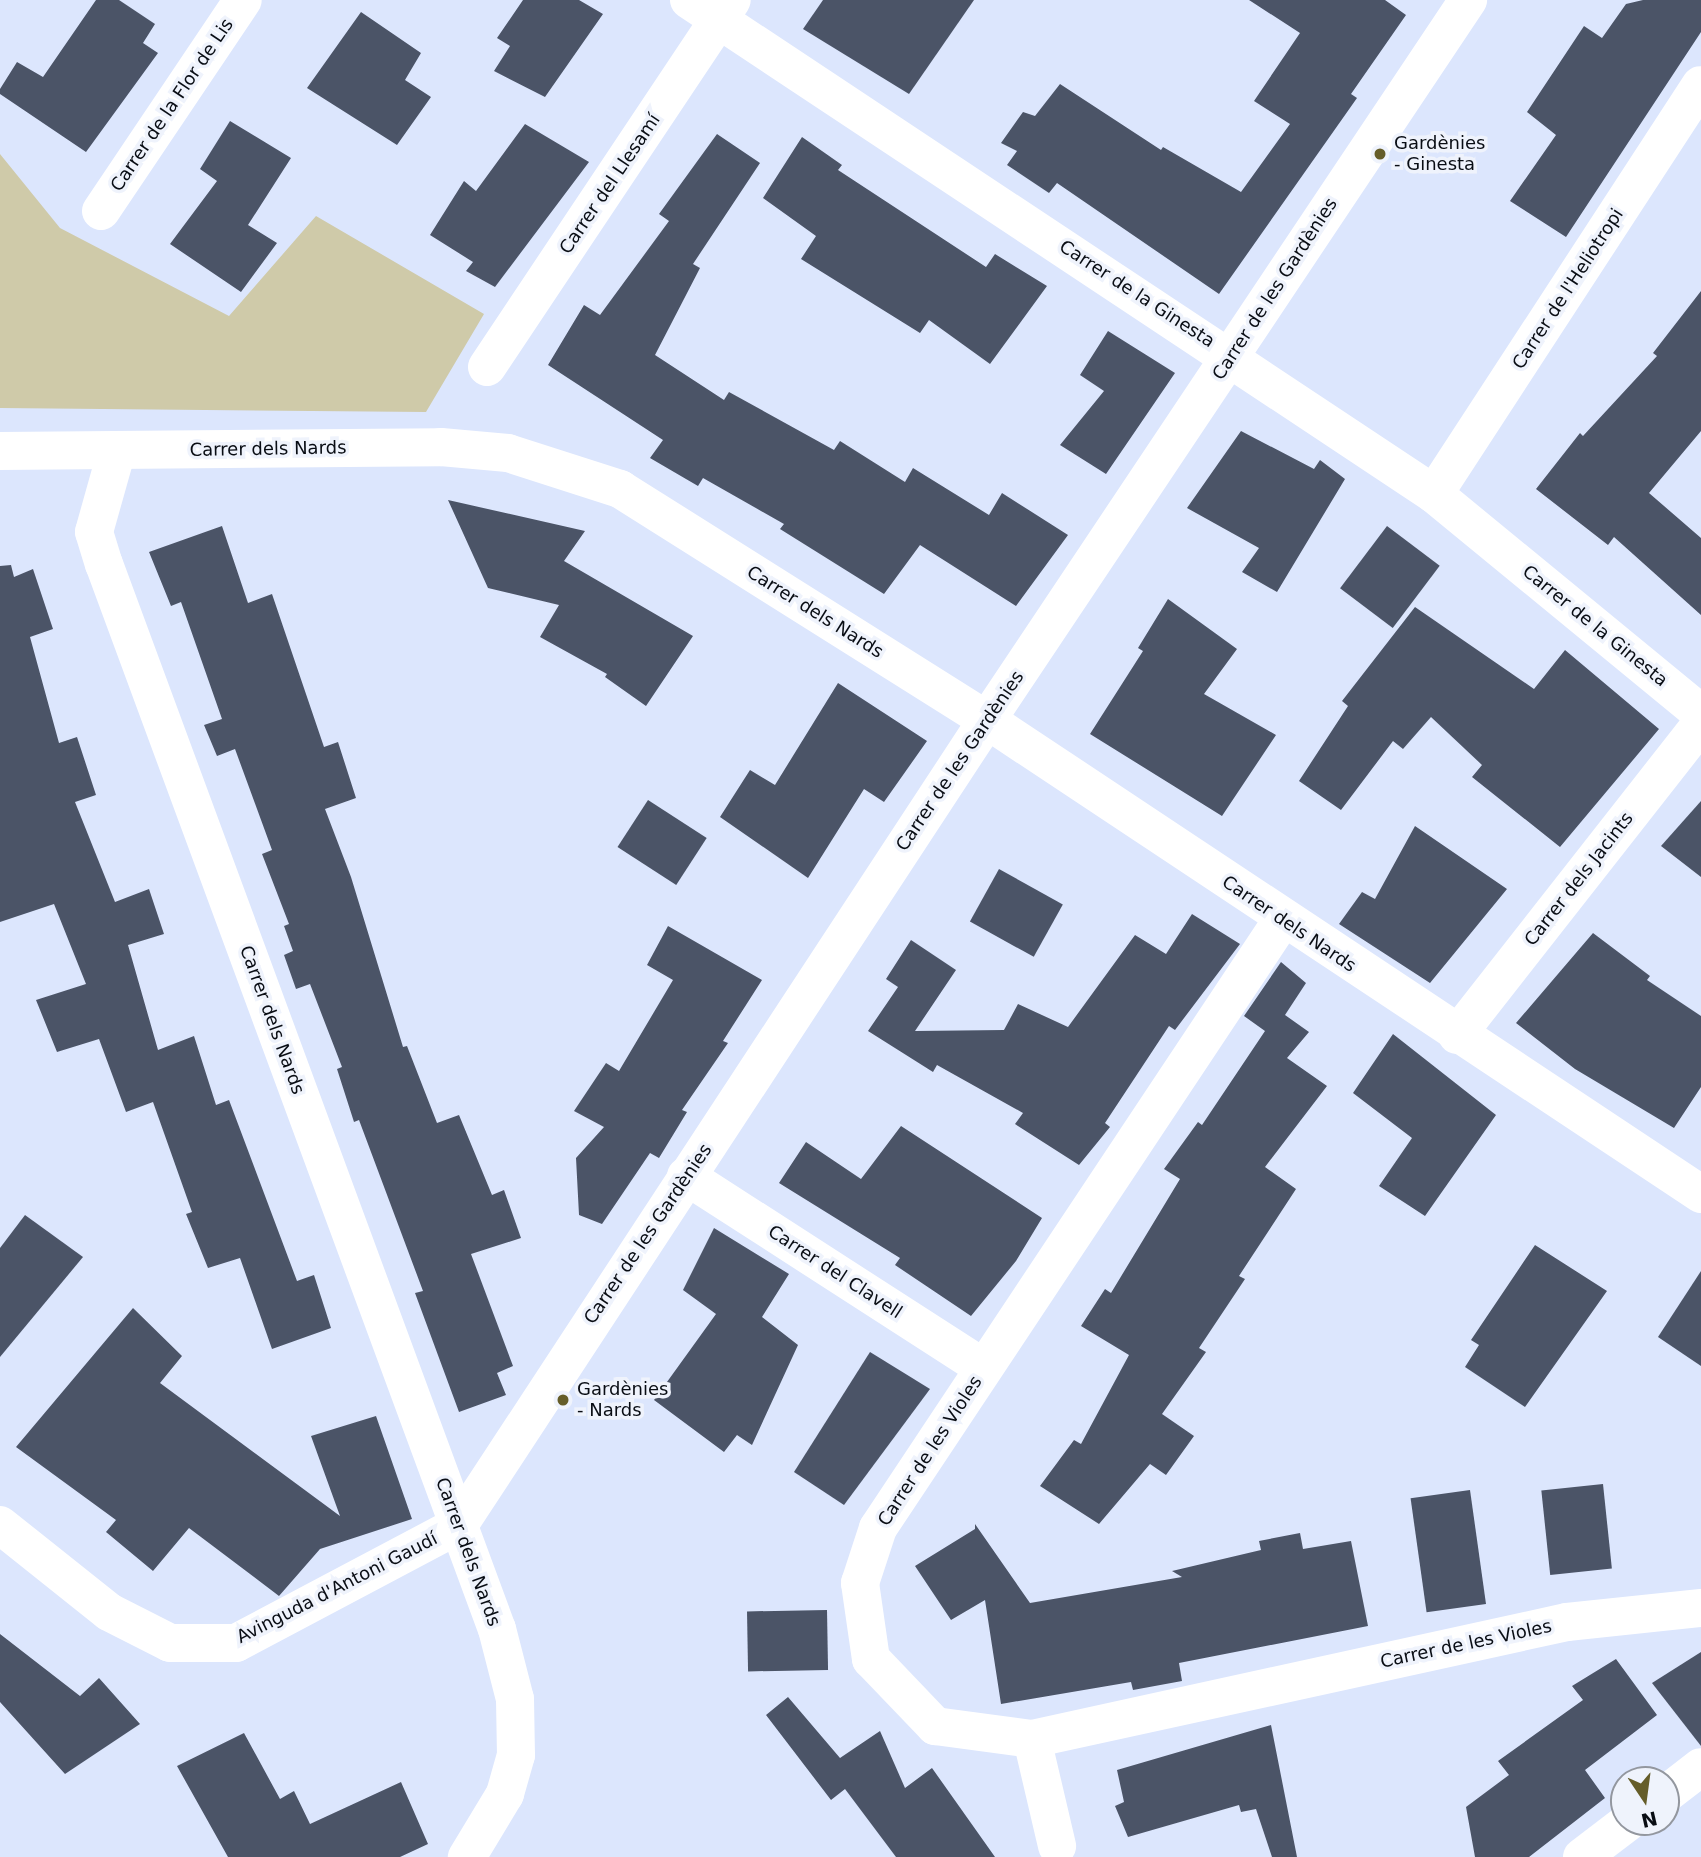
<!DOCTYPE html>
<meta charset="utf-8">
<style>
body{margin:0}
#map{position:relative;width:1701px;height:1857px;overflow:hidden;background:#dce6fd;font-family:"DejaVu Sans",sans-serif}
div>[style]{position:absolute}
[style*='--x']{left:calc(var(--x)*1px);top:calc(var(--y)*1px);width:calc(var(--w)*1px);rotate:calc(var(--a)*1deg)}
.green>*{inset:0;background:#cfcaa9}
.building>*{inset:0;background:#4b5467;transform-origin:0 0}
.minor>*{height:38px;margin:-19px;padding:0 19px;transform-origin:19px;border-radius:19px;background:#fff}
.dots>*{width:19px;height:19px;translate:-50% -50%;box-sizing:border-box;border:4px solid #eff3fc;border-radius:50%}
span{translate:-50% -50%;white-space:nowrap;text-align:center;line-height:1.15;-webkit-text-stroke:7px #eff3fc;paint-order:stroke}
.street-label{font-size:18px;color:#090d14}
.poi-label{font-size:18px;color:#090d14}
.left{translate:0 -50%;text-align:left}
.north{position:absolute;left:1610px;top:1766px;width:70px;height:70px;box-sizing:border-box;background:#eff3fc;border:2px solid #93979f;border-radius:50%;rotate:167deg;font-size:19px;font-weight:700;line-height:28px;text-align:center;color:#090d14}
.north::after{content:'';display:block;margin:auto;width:24px;height:32px;background:#655d29;clip-path:polygon(50% 0,100% 100%,50% 72%,0 100%)}
</style>
<div id="map">
<div class="green">
<i style="clip-path:polygon(0 154px,60px 228px,229px 316px,316px 216px,484px 314px,426px 412px,0 408px)"></i>
</div>
<div class="building">
<i style="clip-path:polygon(96px 0,119px 0,155px 24px,143px 43px,158px 53px,86px 152px,0 94px,0 89px,17px 62px,43px 77px)"></i>
<i style="clip-path:polygon(523px 0,579px 0,603px 14px,545px 97px,494px 71px,510px 46px,497px 38px)"></i>
<i style="clip-path:polygon(823px 0,974px 0,909px 94px,803px 29px)"></i>
<i style="clip-path:polygon(1249px 0,1385px 0,1406px 15px,1351px 94px,1357px 98px,1219px 294px,1057px 183px,1049px 193px,1007px 165px,1017px 151px,1001px 143px,1023px 112px,1035px 116px,1060px 84px,1161px 150px,1163px 147px,1241px 192px,1290px 124px,1254px 101px,1300px 33px)"></i>
<i style="clip-path:polygon(1643px 0,1701px 0,1701px 32px,1566px 237px,1510px 201px,1556px 135px,1527px 112px,1584px 26px,1602px 38px,1626px 4px)"></i>
<i style="clip-path:polygon(361px 12px,421px 53px,405px 80px,431px 97px,397px 145px,307px 88px)"></i>
<i style="clip-path:polygon(230px 121px,291px 158px,248px 225px,277px 243px,241px 292px,170px 244px,217px 181px,200px 169px)"></i>
<i style="clip-path:polygon(525px 124px,589px 162px,495px 287px,466px 271px,473px 262px,430px 235px,464px 181px,476px 191px)"></i>
<i style="clip-path:polygon(717px 134px,760px 163px,693px 264px,700px 268px,655px 355px,724px 400px,729px 392px,834px 450px,840px 441px,905px 482px,913px 468px,989px 515px,1002px 493px,1068px 535px,1016px 606px,920px 545px,884px 594px,780px 529px,784px 524px,703px 478px,698px 486px,650px 458px,663px 440px,548px 365px,584px 305px,600px 315px,669px 221px,659px 214px)"></i>
<i style="clip-path:polygon(802px 137px,842px 165px,838px 170px,986px 267px,995px 254px,1047px 286px,990px 364px,929px 320px,920px 333px,801px 259px,816px 236px,763px 198px)"></i>
<i style="clip-path:polygon(1701px 291px,1701px 431px,1649px 493px,1701px 538px,1701px 615px,1614px 537px,1608px 545px,1536px 489px,1580px 433px,1583px 436px,1657px 356px,1653px 353px)"></i>
<i style="clip-path:polygon(1108px 331px,1175px 373px,1106px 474px,1060px 445px,1104px 391px,1080px 375px)"></i>
<i style="clip-path:polygon(1241px 431px,1314px 469px,1320px 460px,1345px 479px,1277px 592px,1242px 572px,1259px 548px,1187px 508px)"></i>
<i style="clip-path:polygon(448px 500px,585px 531px,564px 561px,693px 636px,646px 706px,605px 677px,607px 674px,540px 637px,559px 605px,488px 588px)"></i>
<i style="clip-path:polygon(222px 526px,248px 603px,272px 594px,324px 747px,338px 742px,356px 798px,325px 809px,351px 877px,403px 1047px,407px 1046px,437px 1123px,459px 1115px,492px 1195px,504px 1190px,521px 1238px,471px 1254px,513px 1366px,497px 1373px,506px 1395px,459px 1412px,415px 1293px,423px 1291px,359px 1120px,354px 1122px,337px 1069px,342px 1067px,310px 984px,296px 989px,284px 955px,293px 951px,284px 926px,289px 924px,262px 854px,272px 850px,235px 749px,217px 756px,204px 725px,222px 719px,181px 602px,171px 606px,149px 552px)"></i>
<i style="left:1387px;top:526px;width:66px;height:78px;rotate:37deg"></i>
<i style="clip-path:polygon(11px 565px,14px 577px,33px 569px,53px 629px,30px 637px,59px 743px,77px 737px,96px 795px,75px 802px,115px 902px,149px 889px,164px 934px,128px 945px,158px 1050px,194px 1036px,216px 1105px,229px 1100px,297px 1281px,314px 1275px,331px 1328px,272px 1349px,240px 1258px,208px 1268px,186px 1214px,192px 1212px,153px 1102px,126px 1112px,99px 1039px,57px 1052px,36px 1000px,86px 984px,54px 904px,0 922px,0 566px)"></i>
<i style="clip-path:polygon(1168px 599px,1237px 649px,1204px 694px,1276px 735px,1222px 816px,1090px 734px,1143px 651px,1138px 648px)"></i>
<i style="clip-path:polygon(1415px 607px,1534px 689px,1565px 650px,1659px 729px,1560px 847px,1472px 777px,1482px 765px,1431px 717px,1403px 749px,1393px 741px,1341px 810px,1299px 781px,1348px 706px,1342px 701px)"></i>
<i style="clip-path:polygon(838px 683px,927px 741px,884px 802px,864px 789px,808px 878px,720px 817px,750px 770px,775px 785px)"></i>
<i style="left:648px;top:800px;width:70px;height:56px;rotate:33deg"></i>
<i style="clip-path:polygon(1701px 801px,1701px 877px,1661px 846px)"></i>
<i style="clip-path:polygon(1415px 826px,1507px 889px,1430px 983px,1339px 924px,1362px 892px,1375px 899px)"></i>
<i style="left:999px;top:869px;width:73px;height:60px;rotate:29deg"></i>
<i style="clip-path:polygon(1192px 914px,1240px 944px,1175px 1030px,1169px 1026px,1105px 1123px,1110px 1127px,1079px 1165px,1015px 1124px,1023px 1113px,937px 1065px,933px 1072px,868px 1031px,898px 987px,886px 979px,911px 940px,956px 970px,915px 1031px,1004px 1030px,1018px 1004px,1068px 1027px,1135px 935px,1166px 954px)"></i>
<i style="clip-path:polygon(668px 926px,762px 980px,723px 1041px,728px 1043px,682px 1110px,687px 1112px,659px 1158px,650px 1153px,602px 1224px,579px 1215px,576px 1158px,604px 1127px,574px 1111px,606px 1063px,619px 1071px,673px 980px,647px 965px)"></i>
<i style="clip-path:polygon(1593px 933px,1650px 976px,1647px 980px,1701px 1016px,1701px 1087px,1674px 1128px,1575px 1069px,1516px 1023px)"></i>
<i style="clip-path:polygon(1281px 962px,1306px 983px,1285px 1015px,1309px 1032px,1287px 1058px,1327px 1086px,1265px 1167px,1296px 1189px,1239px 1276px,1245px 1279px,1199px 1348px,1206px 1352px,1162px 1414px,1194px 1436px,1166px 1475px,1150px 1464px,1099px 1524px,1040px 1486px,1074px 1440px,1081px 1444px,1129px 1355px,1081px 1326px,1105px 1289px,1111px 1293px,1180px 1179px,1164px 1169px,1198px 1122px,1202px 1125px,1265px 1031px,1244px 1016px)"></i>
<i style="clip-path:polygon(1393px 1034px,1496px 1115px,1425px 1216px,1379px 1186px,1412px 1138px,1353px 1093px)"></i>
<i style="clip-path:polygon(901px 1126px,1042px 1218px,1016px 1261px,971px 1316px,895px 1265px,900px 1258px,779px 1183px,806px 1142px,861px 1179px)"></i>
<i style="clip-path:polygon(25px 1215px,83px 1257px,0 1357px,0 1248px)"></i>
<i style="clip-path:polygon(714px 1228px,789px 1274px,762px 1317px,798px 1345px,752px 1445px,737px 1435px,724px 1452px,654px 1400px,716px 1314px,683px 1290px)"></i>
<i style="clip-path:polygon(1535px 1245px,1607px 1291px,1525px 1407px,1465px 1367px,1479px 1345px,1471px 1340px)"></i>
<i style="clip-path:polygon(1701px 1271px,1701px 1366px,1658px 1337px)"></i>
<i style="clip-path:polygon(133px 1308px,182px 1356px,160px 1383px,340px 1516px,311px 1436px,376px 1416px,412px 1519px,320px 1549px,279px 1596px,189px 1528px,153px 1571px,106px 1532px,116px 1520px,16px 1447px)"></i>
<i style="clip-path:polygon(870px 1352px,930px 1389px,844px 1505px,794px 1472px)"></i>
<i style="left:1603px;top:1484px;width:85px;height:62px;rotate:84deg"></i>
<i style="left:1470px;top:1490px;width:115px;height:60px;rotate:82deg"></i>
<i style="clip-path:polygon(975px 1524px,1030px 1603px,1182px 1577px,1172px 1571px,1261px 1550px,1259px 1541px,1300px 1533px,1303px 1549px,1351px 1541px,1368px 1626px,1179px 1663px,1182px 1681px,1133px 1690px,1131px 1682px,1001px 1704px,985px 1600px,951px 1620px,915px 1566px,975px 1529px)"></i>
<i style="left:827px;top:1610px;width:60px;height:80px;rotate:89deg"></i>
<i style="clip-path:polygon(0 1634px,80px 1696px,99px 1678px,140px 1724px,65px 1774px,0 1702px)"></i>
<i style="clip-path:polygon(1701px 1652px,1701px 1746px,1652px 1683px)"></i>
<i style="clip-path:polygon(1616px 1659px,1657px 1715px,1585px 1770px,1605px 1798px,1529px 1857px,1475px 1857px,1466px 1807px,1509px 1775px,1498px 1761px,1583px 1700px,1572px 1686px)"></i>
<i style="clip-path:polygon(788px 1697px,840px 1758px,880px 1731px,905px 1788px,932px 1768px,995px 1857px,896px 1857px,845px 1789px,831px 1800px,766px 1715px)"></i>
<i style="clip-path:polygon(1271px 1725px,1297px 1857px,1272px 1857px,1256px 1809px,1241px 1812px,1239px 1805px,1128px 1837px,1115px 1806px,1124px 1802px,1117px 1770px)"></i>
<i style="clip-path:polygon(244px 1733px,280px 1799px,294px 1791px,310px 1824px,401px 1782px,428px 1844px,400px 1857px,228px 1857px,177px 1766px)"></i>
</div>
<div class="minor">
<i style="--x:689;--y:0;--w:894;--a:33.55"></i>
<i style="--x:1434;--y:494;--w:345;--a:39.4"></i>
<i style="--x:101;--y:211;--w:254;--a:-56.1"></i>
<i style="--x:487;--y:367;--w:441;--a:-56.3"></i>
<i style="--x:117;--y:450;--w:85;--a:105.7"></i>
<i style="--x:94;--y:532;--w:34;--a:73"></i>
<i style="--x:104;--y:564;--w:1135;--a:69.75"></i>
<i style="--x:497;--y:1629;--w:72;--a:75.6"></i>
<i style="--x:515;--y:1699;--w:56;--a:89"></i>
<i style="--x:516;--y:1755;--w:41;--a:105.8"></i>
<i style="--x:505;--y:1794;--w:74;--a:121.1"></i>
<i style="--x:0;--y:451;--w:441;--a:-0.5"></i>
<i style="--x:441;--y:447;--w:67;--a:5.1"></i>
<i style="--x:508;--y:453;--w:118;--a:17.8"></i>
<i style="--x:620;--y:489;--w:434;--a:32.2"></i>
<i style="--x:987;--y:720;--w:857;--a:33.58"></i>
<i style="--x:1434;--y:494;--w:488;--a:-56.9"></i>
<i style="--x:1282;--y:920;--w:730;--a:123.6"></i>
<i style="--x:878;--y:1528;--w:58;--a:108.1"></i>
<i style="--x:860;--y:1583;--w:77;--a:81.8"></i>
<i style="--x:871;--y:1659;--w:93;--a:46.3"></i>
<i style="--x:935;--y:1726;--w:98;--a:7.6"></i>
<i style="--x:1032;--y:1739;--w:548;--a:-12.34"></i>
<i style="--x:1567;--y:1622;--w:135;--a:-6"></i>
<i style="--x:1457;--y:1035;--w:395;--a:-51.9"></i>
<i style="--x:686;--y:1176;--w:354;--a:32.8"></i>
<i style="--x:0;--y:1525;--w:139;--a:38.6"></i>
<i style="--x:109;--y:1612;--w:68;--a:26.9"></i>
<i style="--x:170;--y:1643;--w:66;--a:0"></i>
<i style="--x:236;--y:1643;--w:252;--a:-27.9"></i>
<i style="--x:459;--y:1525;--w:963;--a:-56.74"></i>
<i style="--x:987;--y:720;--w:866;--a:-56.25"></i>
<i style="--x:1032;--y:1739;--w:110;--a:76.8"></i>
<i style="--x:1666;--y:1794;--w:44;--a:-37.6"></i>
<i style="--x:1582;--y:1857;--w:58;--a:-37.3"></i>
</div>
<div class="dots">
<i style="left:1380px;top:154px;background:#655d29"></i>
<i style="left:563px;top:1400px;background:#655d29"></i>
</div>
<div class="street-label">
<span style="left:172px;top:105px;rotate:-56deg">Carrer de la Flor de Lis</span>
<span style="left:610px;top:184px;rotate:-56deg">Carrer del Llesamí</span>
<span style="left:1275px;top:289px;rotate:-57deg">Carrer de les Gardènies</span>
<span style="left:1568px;top:289px;rotate:-57deg">Carrer de l'Heliotropi</span>
<span style="left:1137px;top:294px;rotate:33deg">Carrer de la Ginesta</span>
<span style="left:268px;top:449px;rotate:-1deg">Carrer dels Nards</span>
<span style="left:815px;top:612px;rotate:32deg">Carrer dels Nards</span>
<span style="left:1595px;top:626px;rotate:39deg">Carrer de la Ginesta</span>
<span style="left:960px;top:761px;rotate:-56deg">Carrer de les Gardènies</span>
<span style="left:1579px;top:879px;rotate:-52deg">Carrer dels Jacints</span>
<span style="left:1289px;top:924px;rotate:34deg">Carrer dels Nards</span>
<span style="left:272px;top:1020px;rotate:70deg">Carrer dels Nards</span>
<span style="left:648px;top:1234px;rotate:-56deg">Carrer de les Gardènies</span>
<span style="left:835px;top:1272px;rotate:33deg">Carrer del Clavell</span>
<span style="left:930px;top:1451px;rotate:-57deg">Carrer de les Violes</span>
<span style="left:468px;top:1552px;rotate:70deg">Carrer dels Nards</span>
<span style="left:337px;top:1588px;rotate:-27deg">Avinguda d'Antoni Gaudí</span>
<span style="left:1466px;top:1644px;rotate:-12deg">Carrer de les Violes</span>
</div>
<div class="poi-label">
<span class="left" style="left:1394px;top:154px">Gardènies<br>- Ginesta</span>
<span class="left" style="left:577px;top:1400px">Gardènies<br>- Nards</span>
</div>
<div class="north">N</div>
</div>
